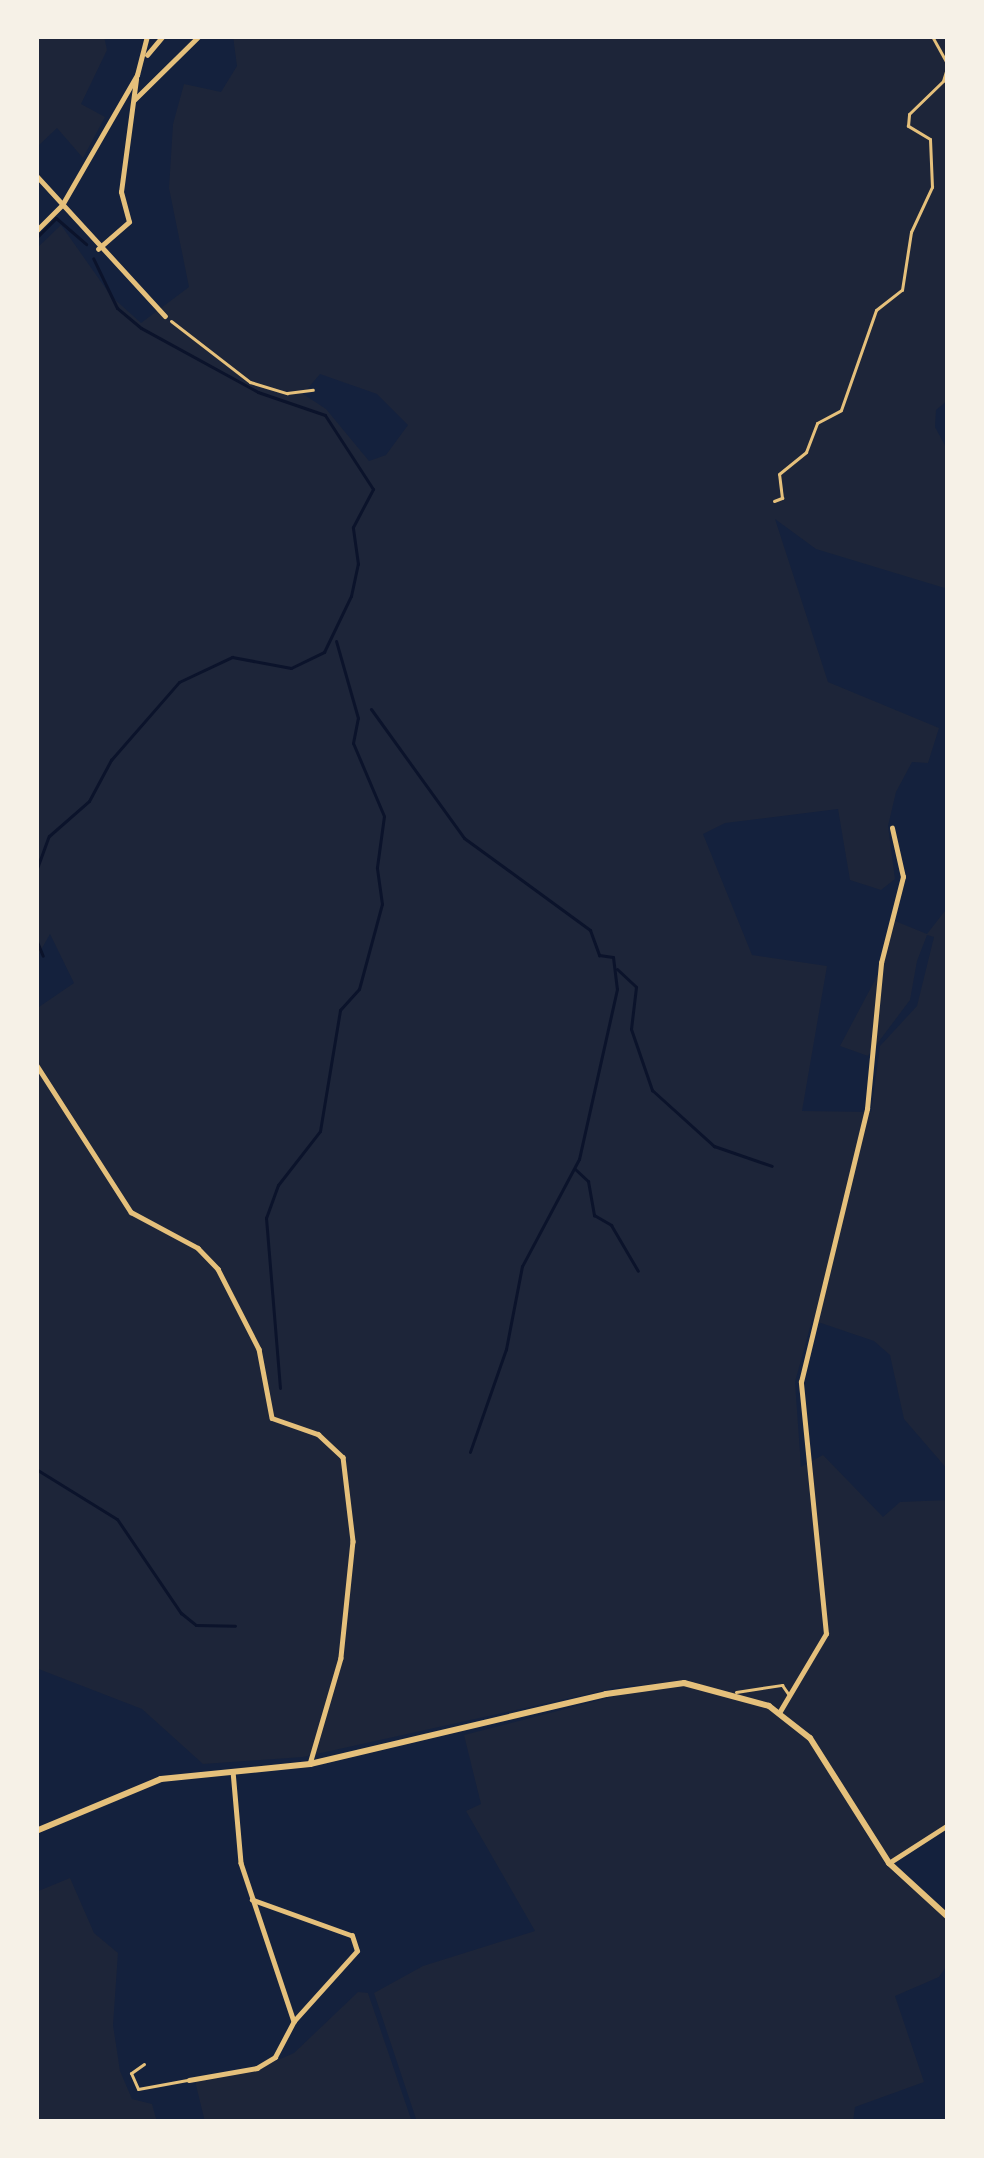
<!DOCTYPE html>
<style>
body{margin:0}
#map{position:relative;width:984px;height:2158px;overflow:hidden;background:#14213d;font-family:Barlow,sans-serif}
div>[style]{position:absolute}
[style*='--x']{left:calc(var(--x)*1px);top:calc(var(--y)*1px);width:calc(var(--w)*1px);rotate:calc(var(--a)*1deg)}
.green>*{inset:0;background:#1d2539}
.stream>*{height:3px;margin:-1.5px;padding:0 1.5px;transform-origin:1.5px;border-radius:1.5px;background:#0b132b}
.path>*{height:3px;margin:-1.5px;padding:0 1.5px;transform-origin:1.5px;border-radius:1.5px;background:#e5c07b}
.service>*{height:3px;margin:-1.5px;padding:0 1.5px;transform-origin:1.5px;border-radius:1.5px;background:#e5c07b}
.minor>*{height:4.5px;margin:-2.25px;padding:0 2.25px;transform-origin:2.25px;border-radius:2.25px;background:#e5c07b}
.tertiary>*{height:6px;margin:-3px;padding:0 3px;transform-origin:3px;border-radius:3px;background:#e5c07b}
span{translate:-50% -50%;white-space:nowrap;text-align:center;line-height:1.15;-webkit-text-stroke:9px #f6f1e7;paint-order:stroke}
.frame{position:absolute;inset:0;border:39px solid #f6f1e7;pointer-events:none}
</style>
<div id="map">
<div class="green">
<i style="clip-path:polygon(36px 36px,104px 36px,107px 50px,81px 104px,105px 117px,83px 158px,57px 128px,36px 148px)"></i>
<i style="clip-path:polygon(evenodd,233px 36px,948px 36px,948px 400px,936px 410px,935px 427px,948px 451px,948px 589px,816px 549px,775px 519px,828px 682px,939px 728px,928px 763px,912px 762px,896px 792px,888px 826px,895px 879px,881px 890px,850px 880px,838px 809px,725px 823px,703px 834px,752px 955px,827px 966px,802px 1111px,871px 1112px,880px 1046px,917px 1006px,934px 937px,927px 935px,917px 961px,910px 1000px,868px 1056px,840px 1046px,884px 963px,895px 921px,927px 934px,948px 907px,948px 1470px,904px 1419px,890px 1355px,874px 1341px,812px 1320px,795px 1382px,801px 1467px,823px 1455px,883px 1517px,900px 1502px,948px 1500px,948px 1825px,889px 1863px,862px 1828px,892px 1871px,948px 1918px,948px 1964px,939px 1977px,895px 1996px,924px 2082px,855px 2107px,853px 2122px,417px 2122px,374px 1993px,423px 1966px,535px 1931px,466px 1811px,481px 1804px,464px 1735px,662px 1684px,624px 1686px,303px 1757px,203px 1764px,142px 1709px,36px 1668px,36px 1009px,74px 983px,50px 934px,36px 959px,36px 249px,61px 225px,111px 296px,141px 323px,189px 287px,169px 188px,173px 124px,184px 84px,221px 92px,237px 66px,233px 36px,320px 374px,377px 394px,408px 425px,386px 455px,369px 461px,326px 409px,303px 394px,320px 374px)"></i>
<i style="clip-path:polygon(70px 1878px,94px 1933px,118px 1953px,113px 2025px,120px 2071px,132px 2099px,152px 2104px,157px 2122px,36px 2122px,36px 1892px)"></i>
<i style="clip-path:polygon(358px 1992px,368px 1993px,412px 2122px,205px 2122px,195px 2081px,255px 2070px,294px 2053px)"></i>
</div>
<div class="stream">
<i style="--x:36;--y:238;--w:28;--a:-45"></i>
<i style="--x:56;--y:218;--w:40;--a:41"></i>
<i style="--x:371;--y:709;--w:159;--a:54.2"></i>
<i style="--x:464;--y:838;--w:156;--a:36.1"></i>
<i style="--x:590;--y:930;--w:27;--a:70"></i>
<i style="--x:599;--y:955;--w:14;--a:8"></i>
<i style="--x:613;--y:957;--w:32;--a:83"></i>
<i style="--x:617;--y:989;--w:174;--a:102.6"></i>
<i style="--x:579;--y:1159;--w:121;--a:118"></i>
<i style="--x:522;--y:1266;--w:85;--a:100.9"></i>
<i style="--x:506;--y:1349;--w:109;--a:109.3"></i>
<i style="--x:36;--y:871;--w:37;--a:-70"></i>
<i style="--x:49;--y:836;--w:53;--a:-41.2"></i>
<i style="--x:89;--y:801;--w:47;--a:-61.8"></i>
<i style="--x:111;--y:760;--w:103;--a:-48.9"></i>
<i style="--x:179;--y:682;--w:59;--a:-25.3"></i>
<i style="--x:232;--y:657;--w:60;--a:10.6"></i>
<i style="--x:291;--y:668;--w:37;--a:-26"></i>
<i style="--x:324;--y:652;--w:62;--a:-64.3"></i>
<i style="--x:351;--y:596;--w:33;--a:-78"></i>
<i style="--x:358;--y:564;--w:37;--a:-98"></i>
<i style="--x:353;--y:527;--w:43;--a:-62.2"></i>
<i style="--x:373;--y:489;--w:88;--a:-123"></i>
<i style="--x:325;--y:415;--w:71;--a:-161.1"></i>
<i style="--x:258;--y:392;--w:133;--a:-151.3"></i>
<i style="--x:141;--y:328;--w:31;--a:-140"></i>
<i style="--x:117;--y:308;--w:55;--a:-115.6"></i>
<i style="--x:36;--y:939;--w:18;--a:68"></i>
<i style="--x:617;--y:969;--w:26;--a:43"></i>
<i style="--x:636;--y:987;--w:42;--a:96.8"></i>
<i style="--x:631;--y:1029;--w:65;--a:71"></i>
<i style="--x:652;--y:1090;--w:84;--a:42.1"></i>
<i style="--x:714;--y:1146;--w:61;--a:19"></i>
<i style="--x:575;--y:1169;--w:18;--a:43"></i>
<i style="--x:588;--y:1181;--w:35;--a:80"></i>
<i style="--x:594;--y:1215;--w:20;--a:30"></i>
<i style="--x:611;--y:1225;--w:53;--a:59.6"></i>
<i style="--x:280;--y:1388;--w:171;--a:-94.7"></i>
<i style="--x:266;--y:1218;--w:35;--a:-70"></i>
<i style="--x:278;--y:1185;--w:68;--a:-52.1"></i>
<i style="--x:320;--y:1131;--w:123;--a:-80.6"></i>
<i style="--x:340;--y:1010;--w:28;--a:-48"></i>
<i style="--x:359;--y:989;--w:88;--a:-74.9"></i>
<i style="--x:382;--y:904;--w:37;--a:-98"></i>
<i style="--x:377;--y:867;--w:51;--a:-82.2"></i>
<i style="--x:384;--y:816;--w:79;--a:-113"></i>
<i style="--x:353;--y:743;--w:25;--a:-79"></i>
<i style="--x:358;--y:718;--w:80;--a:-105.9"></i>
<i style="--x:36;--y:1469;--w:95;--a:31.7"></i>
<i style="--x:117;--y:1519;--w:114;--a:55.8"></i>
<i style="--x:181;--y:1613;--w:19;--a:39"></i>
<i style="--x:196;--y:1625;--w:39;--a:1"></i>
</div>
<div class="path">
<i style="--x:171;--y:321;--w:100;--a:37.7"></i>
<i style="--x:250;--y:382;--w:39;--a:17"></i>
<i style="--x:287;--y:393;--w:26;--a:-7"></i>
<i style="--x:774;--y:501;--w:9;--a:-21"></i>
<i style="--x:782;--y:498;--w:24;--a:-97"></i>
<i style="--x:779;--y:474;--w:35;--a:-39"></i>
<i style="--x:806;--y:452;--w:31;--a:-69"></i>
<i style="--x:817;--y:423;--w:27;--a:-28"></i>
<i style="--x:841;--y:410;--w:106;--a:-70.7"></i>
<i style="--x:876;--y:310;--w:33;--a:-38"></i>
<i style="--x:902;--y:290;--w:59;--a:-81.2"></i>
<i style="--x:911;--y:232;--w:50;--a:-65"></i>
<i style="--x:932;--y:187;--w:48;--a:-92.4"></i>
<i style="--x:930;--y:139;--w:26;--a:-149"></i>
<i style="--x:908;--y:126;--w:12;--a:-85"></i>
<i style="--x:909;--y:114;--w:47;--a:-44.1"></i>
<i style="--x:943;--y:81;--w:17;--a:-73"></i>
<i style="--x:948;--y:65;--w:33;--a:-119"></i>
</div>
<div class="service">
<i style="--x:736;--y:1692;--w:47;--a:-8.7"></i>
<i style="--x:782;--y:1685;--w:12;--a:55"></i>
<i style="--x:144;--y:2064;--w:16;--a:145"></i>
<i style="--x:131;--y:2073;--w:17;--a:66"></i>
<i style="--x:138;--y:2089;--w:50;--a:-10.4"></i>
</div>
<div class="minor">
<i style="--x:147;--y:55;--w:25;--a:-50"></i>
<i style="--x:134;--y:100;--w:91;--a:-44.6"></i>
<i style="--x:36;--y:175;--w:191;--a:47.5"></i>
<i style="--x:36;--y:231;--w:37;--a:-45"></i>
<i style="--x:62;--y:205;--w:150;--a:-60"></i>
<i style="--x:137;--y:75;--w:40;--a:-75.6"></i>
<i style="--x:98;--y:249;--w:41;--a:-41.1"></i>
<i style="--x:129;--y:222;--w:31;--a:-105"></i>
<i style="--x:121;--y:192;--w:114;--a:-82.4"></i>
<i style="--x:36;--y:1064;--w:176;--a:57.3"></i>
<i style="--x:131;--y:1212;--w:76;--a:28.2"></i>
<i style="--x:198;--y:1248;--w:29;--a:46"></i>
<i style="--x:218;--y:1269;--w:90;--a:62.9"></i>
<i style="--x:259;--y:1349;--w:70;--a:79.3"></i>
<i style="--x:272;--y:1418;--w:49;--a:19.2"></i>
<i style="--x:318;--y:1434;--w:34;--a:43"></i>
<i style="--x:343;--y:1457;--w:85;--a:83.2"></i>
<i style="--x:353;--y:1541;--w:118;--a:95.9"></i>
<i style="--x:341;--y:1658;--w:110;--a:106.3"></i>
<i style="--x:779;--y:1713;--w:92;--a:-59.3"></i>
<i style="--x:826;--y:1634;--w:253;--a:-95.7"></i>
<i style="--x:801;--y:1382;--w:281;--a:-76.4"></i>
<i style="--x:867;--y:1109;--w:147;--a:-84.5"></i>
<i style="--x:881;--y:963;--w:89;--a:-75.7"></i>
<i style="--x:903;--y:877;--w:50;--a:-102.7"></i>
<i style="--x:233;--y:1771;--w:92;--a:85"></i>
<i style="--x:241;--y:1863;--w:167;--a:71.5"></i>
<i style="--x:889;--y:1863;--w:70;--a:-32.8"></i>
<i style="--x:189;--y:2080;--w:69;--a:-10"></i>
<i style="--x:257;--y:2068;--w:21;--a:-31"></i>
<i style="--x:275;--y:2057;--w:41;--a:-62.2"></i>
<i style="--x:294;--y:2021;--w:94;--a:-48"></i>
<i style="--x:357;--y:1951;--w:16;--a:-108"></i>
<i style="--x:352;--y:1936;--w:106;--a:-160.2"></i>
</div>
<div class="tertiary">
<i style="--x:36;--y:1831;--w:135;--a:-22.6"></i>
<i style="--x:161;--y:1779;--w:150;--a:-5.7"></i>
<i style="--x:310;--y:1764;--w:304;--a:-13.3"></i>
<i style="--x:606;--y:1694;--w:79;--a:-8"></i>
<i style="--x:684;--y:1683;--w:88;--a:15.1"></i>
<i style="--x:769;--y:1706;--w:52;--a:38"></i>
<i style="--x:810;--y:1738;--w:148;--a:57.7"></i>
<i style="--x:889;--y:1863;--w:80;--a:42.5"></i>
</div>
<div class="frame"></div>
</div>
